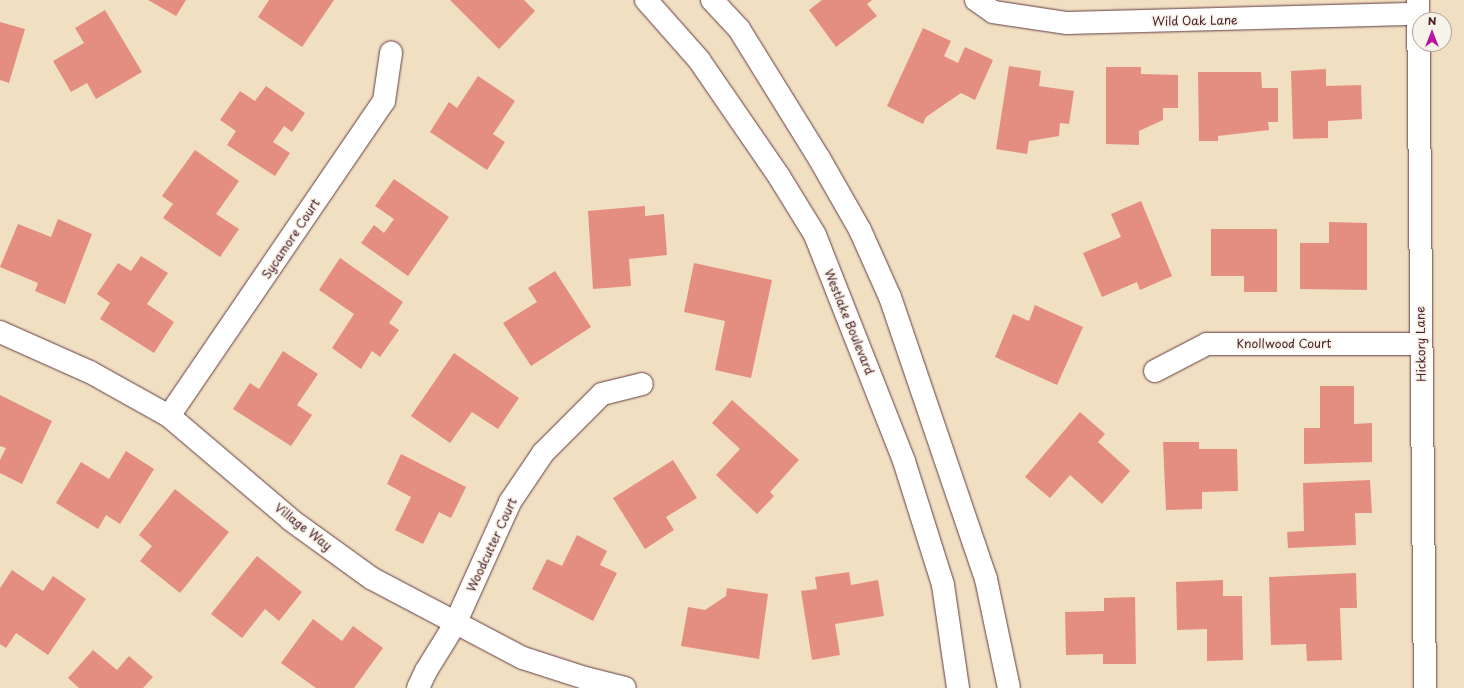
<!DOCTYPE html>
<style>
body{margin:0}
#map{position:relative;width:1464px;height:688px;overflow:hidden;background:#f1dfc2;font-family:"Playpen Sans",sans-serif}
div>[style]{position:absolute}
[style*='--x']{left:calc(var(--x)*1px);top:calc(var(--y)*1px);width:calc(var(--w)*1px);rotate:calc(var(--a)*1deg)}
.building>*{inset:0;background:#e38e80}
.roads{filter:drop-shadow(0 0 1px #633c42) drop-shadow(0 0 1px #633c42)}
.minor>*{height:22px;margin:-11px;padding:0 11px;transform-origin:11px;border-radius:11px;background:#fff}
span{translate:-50% -50%;white-space:nowrap;text-align:center;line-height:1.15;-webkit-text-stroke:3.5px #f7f3e8;paint-order:stroke}
.street-label{font-size:12px;color:#4a1f2b}
.north{position:absolute;left:1412px;top:12px;width:40px;height:40px;box-sizing:border-box;background:#f7f3e8;border:1px solid #b29e9c;border-radius:50%;rotate:0deg;font-size:11px;font-weight:700;line-height:16px;text-align:center;color:#4a1f2b}
.north::after{content:'';display:block;margin:auto;width:14px;height:18px;background:#b5179e;clip-path:polygon(50% 0,100% 100%,50% 72%,0 100%)}
</style>
<div id="map">
<div class="building">
<i style="clip-path:polygon(148px 0,186px 0,176px 16px)"></i>
<i style="clip-path:polygon(269px 0,334px 0,302px 47px,258px 17px)"></i>
<i style="clip-path:polygon(450px 0,524px 0,535px 11px,499px 49px)"></i>
<i style="clip-path:polygon(822px 0,872px 0,867px 4px,877px 16px,836px 47px,809px 10px)"></i>
<i style="clip-path:polygon(105px 10px,142px 72px,96px 99px,87px 83px,71px 92px,53px 61px,84px 43px,75px 28px)"></i>
<i style="clip-path:polygon(0 22px,25px 29px,9px 83px,0 80px)"></i>
<i style="clip-path:polygon(923px 28px,951px 41px,944px 56px,958px 63px,965px 47px,993px 60px,975px 100px,961px 93px,926px 117px,923px 124px,887px 106px)"></i>
<i style="clip-path:polygon(1009px 66px,1041px 71px,1039px 86px,1074px 91px,1069px 124px,1060px 123px,1059px 136px,1029px 141px,1027px 154px,996px 149px)"></i>
<i style="clip-path:polygon(1106px 67px,1141px 67px,1141px 74px,1178px 75px,1178px 108px,1163px 108px,1163px 120px,1139px 131px,1139px 145px,1106px 144px)"></i>
<i style="clip-path:polygon(1326px 69px,1326px 86px,1361px 85px,1362px 119px,1328px 121px,1328px 138px,1293px 139px,1291px 71px)"></i>
<i style="clip-path:polygon(1198px 72px,1261px 72px,1262px 88px,1278px 88px,1278px 122px,1268px 122px,1269px 130px,1218px 136px,1218px 141px,1199px 141px)"></i>
<i style="clip-path:polygon(478px 76px,515px 101px,493px 134px,505px 142px,487px 170px,430px 132px,449px 102px,457px 108px)"></i>
<i style="clip-path:polygon(266px 86px,305px 113px,292px 132px,284px 126px,273px 142px,290px 153px,275px 176px,227px 145px,236px 131px,220px 120px,240px 91px,255px 101px)"></i>
<i style="clip-path:polygon(195px 150px,239px 181px,216px 214px,239px 229px,220px 257px,163px 218px,173px 204px,162px 196px)"></i>
<i style="clip-path:polygon(394px 179px,449px 217px,408px 276px,361px 243px,374px 225px,384px 233px,394px 219px,375px 206px)"></i>
<i style="clip-path:polygon(1141px 201px,1172px 276px,1140px 290px,1137px 282px,1102px 297px,1083px 253px,1121px 237px,1111px 214px)"></i>
<i style="clip-path:polygon(645px 206px,645px 216px,664px 214px,667px 255px,629px 259px,631px 286px,593px 289px,588px 211px)"></i>
<i style="clip-path:polygon(58px 219px,92px 234px,65px 304px,35px 291px,38px 283px,0 267px,18px 224px,51px 237px)"></i>
<i style="clip-path:polygon(1329px 222px,1367px 223px,1367px 290px,1300px 289px,1300px 243px,1329px 243px)"></i>
<i style="clip-path:polygon(1211px 229px,1277px 229px,1277px 292px,1244px 292px,1244px 276px,1211px 276px)"></i>
<i style="clip-path:polygon(141px 256px,168px 273px,147px 304px,174px 322px,154px 353px,100px 319px,110px 303px,97px 294px,118px 263px,131px 271px)"></i>
<i style="clip-path:polygon(340px 258px,403px 302px,389px 323px,399px 330px,380px 357px,372px 351px,361px 369px,332px 348px,354px 314px,319px 290px)"></i>
<i style="clip-path:polygon(694px 263px,772px 280px,751px 378px,715px 370px,725px 321px,684px 312px)"></i>
<i style="clip-path:polygon(555px 271px,591px 327px,531px 366px,503px 323px,537px 302px,528px 288px)"></i>
<i style="clip-path:polygon(1035px 305px,1083px 327px,1057px 385px,995px 357px,1013px 314px,1029px 321px)"></i>
<i style="clip-path:polygon(283px 351px,318px 374px,297px 405px,312px 415px,291px 446px,233px 409px,250px 383px,259px 389px)"></i>
<i style="clip-path:polygon(454px 353px,519px 398px,498px 429px,472px 412px,450px 443px,411px 416px)"></i>
<i style="clip-path:polygon(1320px 386px,1354px 386px,1354px 424px,1372px 423px,1372px 462px,1304px 464px,1304px 428px,1320px 428px)"></i>
<i style="clip-path:polygon(0 395px,52px 421px,22px 484px,0 473px,0 460px,6px 448px,0 446px)"></i>
<i style="clip-path:polygon(732px 400px,799px 460px,770px 492px,774px 496px,757px 514px,716px 475px,740px 449px,712px 423px)"></i>
<i style="clip-path:polygon(1080px 412px,1105px 434px,1098px 442px,1130px 471px,1102px 504px,1070px 475px,1050px 498px,1025px 477px)"></i>
<i style="clip-path:polygon(1163px 442px,1199px 442px,1199px 449px,1237px 449px,1238px 491px,1202px 492px,1202px 509px,1166px 510px)"></i>
<i style="clip-path:polygon(126px 451px,154px 469px,120px 524px,106px 515px,98px 529px,56px 503px,81px 462px,109px 479px)"></i>
<i style="clip-path:polygon(401px 454px,466px 487px,451px 518px,439px 512px,423px 544px,395px 530px,411px 497px,387px 484px)"></i>
<i style="clip-path:polygon(673px 460px,697px 498px,666px 517px,674px 530px,645px 549px,613px 498px)"></i>
<i style="clip-path:polygon(1370px 480px,1372px 513px,1355px 513px,1356px 545px,1288px 548px,1287px 532px,1304px 531px,1303px 483px)"></i>
<i style="clip-path:polygon(175px 489px,229px 532px,180px 593px,140px 561px,152px 546px,139px 535px)"></i>
<i style="clip-path:polygon(577px 535px,607px 551px,600px 565px,617px 573px,593px 621px,532px 589px,547px 559px,562px 566px)"></i>
<i style="clip-path:polygon(257px 556px,302px 592px,279px 621px,265px 609px,242px 638px,211px 614px)"></i>
<i style="clip-path:polygon(12px 570px,43px 591px,53px 576px,86px 599px,48px 655px,16px 633px,6px 648px,0 644px,0 588px)"></i>
<i style="clip-path:polygon(849px 572px,851px 585px,878px 580px,884px 616px,835px 624px,840px 655px,812px 660px,801px 591px,817px 589px,815px 577px)"></i>
<i style="clip-path:polygon(1356px 573px,1357px 608px,1340px 608px,1342px 660px,1307px 661px,1306px 644px,1271px 645px,1269px 577px)"></i>
<i style="clip-path:polygon(1223px 580px,1223px 596px,1242px 596px,1243px 660px,1207px 661px,1207px 629px,1177px 630px,1176px 582px)"></i>
<i style="clip-path:polygon(727px 588px,768px 594px,759px 659px,681px 646px,688px 607px,705px 610px,726px 596px)"></i>
<i style="clip-path:polygon(1135px 597px,1136px 664px,1103px 664px,1103px 654px,1066px 655px,1065px 612px,1104px 611px,1104px 598px)"></i>
<i style="clip-path:polygon(313px 619px,342px 641px,353px 626px,383px 648px,354px 688px,316px 688px,281px 663px)"></i>
<i style="clip-path:polygon(93px 650px,117px 670px,129px 656px,153px 677px,143px 688px,79px 688px,68px 678px)"></i>
</div>
<div class="roads">
<div class="minor">
<i style="--x:646;--y:0;--w:80;--a:48.5"></i>
<i style="--x:699;--y:60;--w:143;--a:55.5"></i>
<i style="--x:780;--y:178;--w:67;--a:58.4"></i>
<i style="--x:815;--y:235;--w:243;--a:68.5"></i>
<i style="--x:904;--y:461;--w:130;--a:72.5"></i>
<i style="--x:943;--y:585;--w:104;--a:81.7"></i>
<i style="--x:712;--y:0;--w:40;--a:47"></i>
<i style="--x:739;--y:29;--w:152;--a:58.2"></i>
<i style="--x:819;--y:158;--w:83;--a:60.3"></i>
<i style="--x:860;--y:230;--w:73;--a:65.9"></i>
<i style="--x:890;--y:297;--w:298;--a:71.2"></i>
<i style="--x:986;--y:579;--w:111;--a:78.1"></i>
<i style="--x:976;--y:0;--w:21;--a:35"></i>
<i style="--x:993;--y:12;--w:75;--a:8.5"></i>
<i style="--x:1067;--y:23;--w:351;--a:-1.5"></i>
<i style="--x:1418;--y:0;--w:688;--a:89.42"></i>
<i style="--x:0;--y:332;--w:98;--a:24"></i>
<i style="--x:90;--y:372;--w:90;--a:29.1"></i>
<i style="--x:169;--y:416;--w:160;--a:40.4"></i>
<i style="--x:291;--y:520;--w:99;--a:35.9"></i>
<i style="--x:371;--y:578;--w:172;--a:27.8"></i>
<i style="--x:523;--y:658;--w:65;--a:17.9"></i>
<i style="--x:585;--y:678;--w:41;--a:14"></i>
<i style="--x:1155;--y:371;--w:59;--a:-27.4"></i>
<i style="--x:1207;--y:344;--w:214;--a:0"></i>
<i style="--x:169;--y:416;--w:381;--a:-55.7"></i>
<i style="--x:384;--y:101;--w:49;--a:-81.7"></i>
<i style="--x:418;--y:688;--w:19;--a:-65"></i>
<i style="--x:426;--y:671;--w:55;--a:-58.3"></i>
<i style="--x:455;--y:624;--w:134;--a:-65.7"></i>
<i style="--x:510;--y:502;--w:59;--a:-56"></i>
<i style="--x:543;--y:453;--w:83;--a:-45"></i>
<i style="--x:602;--y:394;--w:41;--a:-14"></i>
</div>
</div>
<div class="street-label">
<span style="left:1195px;top:21px;rotate:-1deg">Wild Oak Lane</span>
<span style="left:291px;top:239px;rotate:-56deg">Sycamore Court</span>
<span style="left:849px;top:322px;rotate:68deg">Westlake Boulevard</span>
<span style="left:1284px;top:344px">Knollwood Court</span>
<span style="left:1421px;top:344px;rotate:-91deg">Hickory Lane</span>
<span style="left:303px;top:527px;rotate:38deg">Village Way</span>
<span style="left:492px;top:545px;rotate:-65deg">Woodcutter Court</span>
</div>
<div class="north">N</div>
</div>
